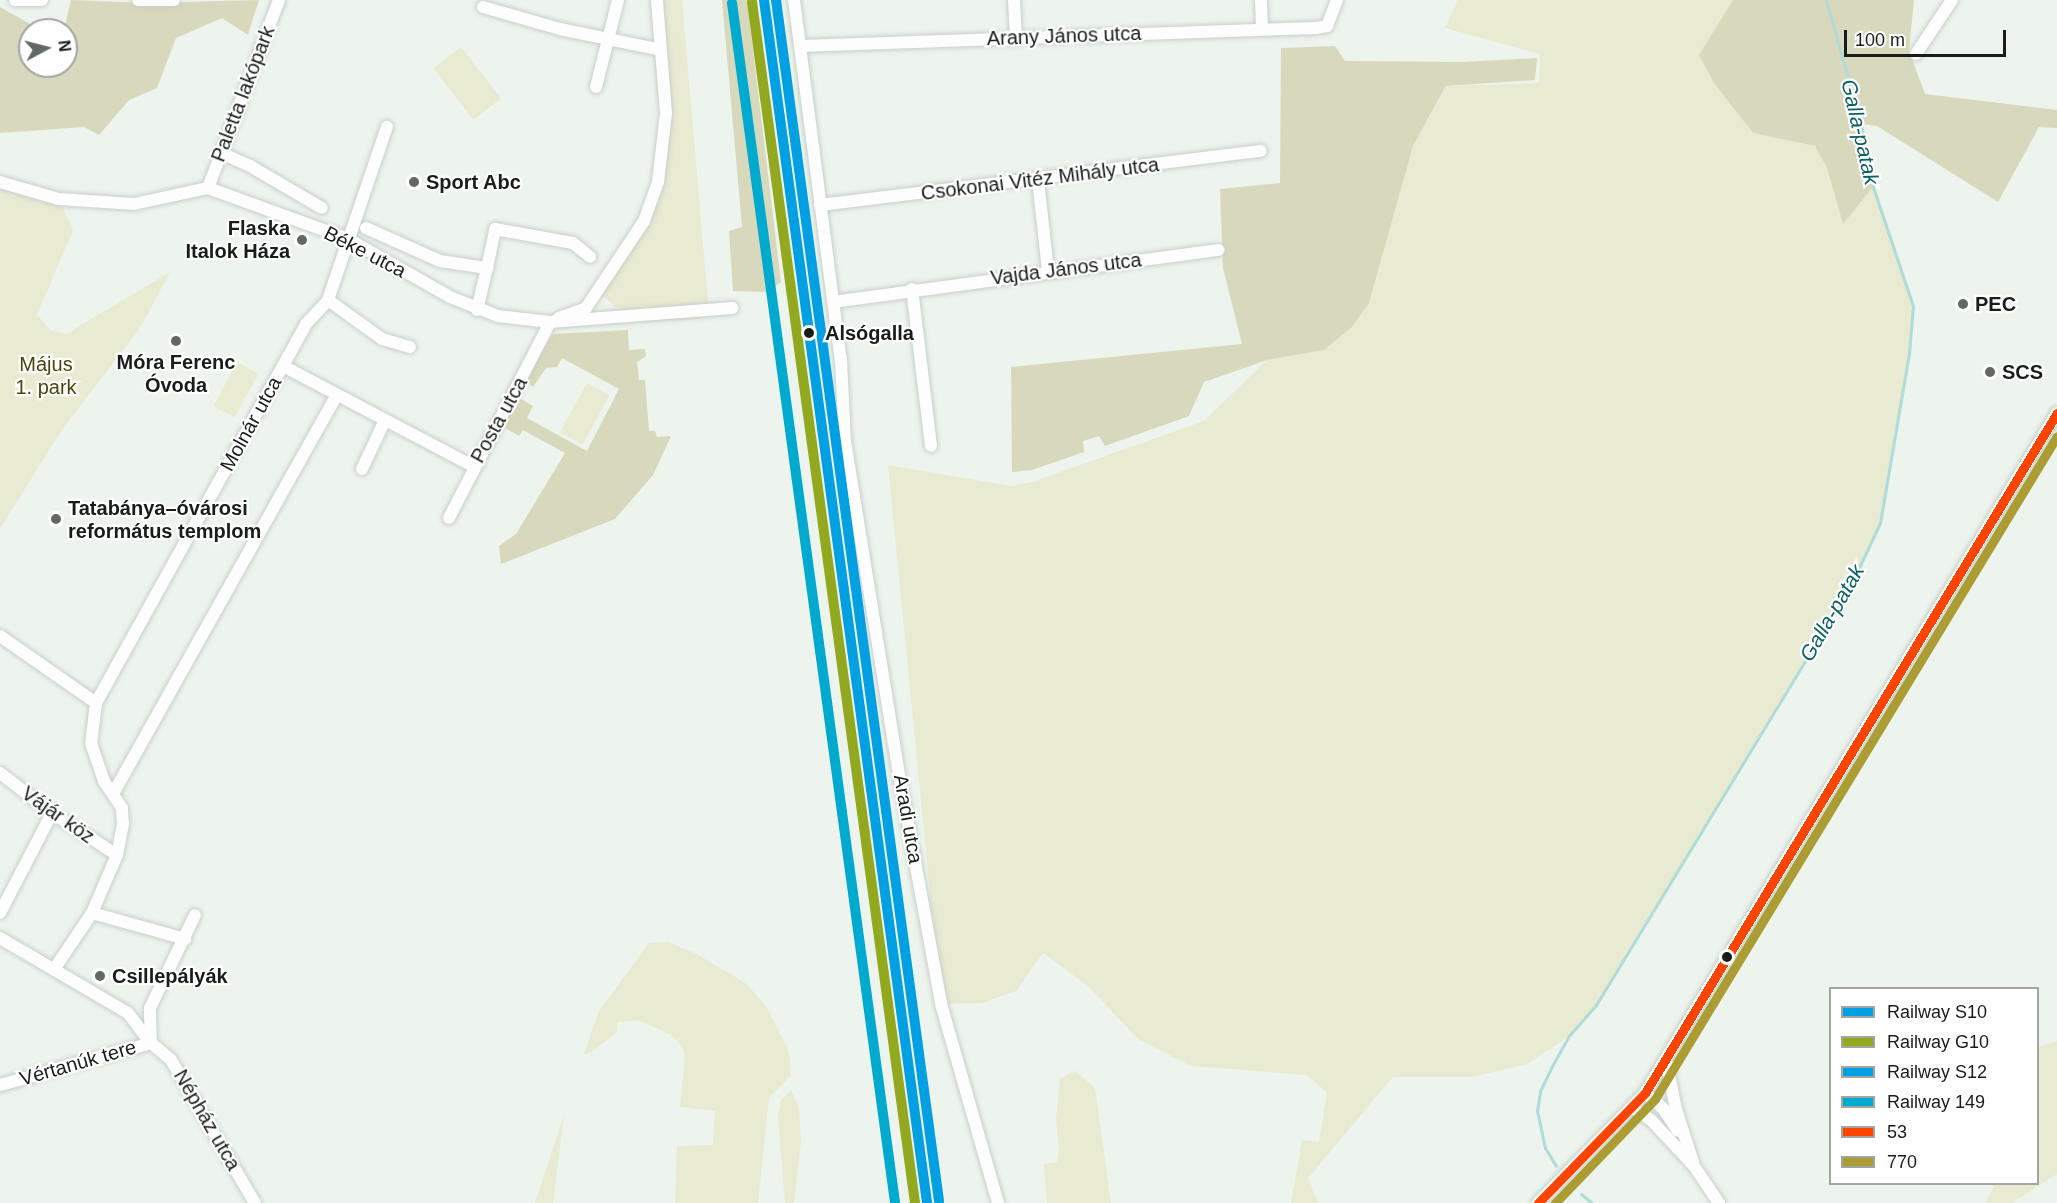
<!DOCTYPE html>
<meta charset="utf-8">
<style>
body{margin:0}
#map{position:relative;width:2057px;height:1203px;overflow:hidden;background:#ecf4ed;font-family:Helvetica,sans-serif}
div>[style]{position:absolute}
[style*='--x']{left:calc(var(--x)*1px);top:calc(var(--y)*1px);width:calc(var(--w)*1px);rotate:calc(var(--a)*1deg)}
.green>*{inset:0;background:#e8ead2;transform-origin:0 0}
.forest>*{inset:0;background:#d8d8bc}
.stream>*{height:3px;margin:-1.5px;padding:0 1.5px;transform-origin:1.5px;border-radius:1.5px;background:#afdcd9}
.roads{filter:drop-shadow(0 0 2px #c9cfca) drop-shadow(0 0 2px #c9cfca)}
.street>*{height:12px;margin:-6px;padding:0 6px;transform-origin:6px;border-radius:6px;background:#fcfdfc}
.bus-1>*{height:9px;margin:-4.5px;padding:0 4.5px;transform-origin:4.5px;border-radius:4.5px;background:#f40}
.bus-2>*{height:9px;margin:-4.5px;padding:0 4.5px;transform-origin:4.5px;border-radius:4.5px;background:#ac9c34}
.rail-1>*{height:10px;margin:-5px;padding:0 5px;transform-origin:5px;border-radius:5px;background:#00a0e3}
.rail-2>*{height:10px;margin:-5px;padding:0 5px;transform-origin:5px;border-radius:5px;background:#92a81e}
.rail-3>*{height:10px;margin:-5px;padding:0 5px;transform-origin:5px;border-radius:5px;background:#00a0e3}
.rail-4>*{height:10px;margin:-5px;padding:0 5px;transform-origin:5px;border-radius:5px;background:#00a9ce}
.dots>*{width:16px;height:16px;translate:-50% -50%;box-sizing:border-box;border:3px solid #fff;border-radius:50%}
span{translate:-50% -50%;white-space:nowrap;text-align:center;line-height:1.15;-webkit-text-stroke:4.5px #fff;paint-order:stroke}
.street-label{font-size:20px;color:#181d19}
.poi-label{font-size:20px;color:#181d19;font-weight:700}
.left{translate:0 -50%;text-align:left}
.right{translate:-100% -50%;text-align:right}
.stop-label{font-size:20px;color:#181d19;font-weight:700}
.park-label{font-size:20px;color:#4b440b}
.water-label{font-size:21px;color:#0c6162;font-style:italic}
.legend{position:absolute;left:1829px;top:987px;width:210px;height:198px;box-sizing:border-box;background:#fff;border:2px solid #a3a5a3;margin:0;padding:8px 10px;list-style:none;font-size:18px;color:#181d19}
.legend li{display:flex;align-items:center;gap:12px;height:30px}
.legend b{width:30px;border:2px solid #a3a5a3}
.north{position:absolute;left:18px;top:18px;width:60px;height:60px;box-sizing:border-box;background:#fff;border:2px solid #a3a5a3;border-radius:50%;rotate:83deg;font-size:16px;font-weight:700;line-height:24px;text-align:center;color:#181d19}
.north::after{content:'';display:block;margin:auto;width:21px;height:27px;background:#626863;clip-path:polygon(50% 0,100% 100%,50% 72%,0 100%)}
.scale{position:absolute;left:1844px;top:30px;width:162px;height:27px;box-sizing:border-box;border:3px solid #181d19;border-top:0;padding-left:8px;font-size:18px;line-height:21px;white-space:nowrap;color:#181d19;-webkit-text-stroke:4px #fff;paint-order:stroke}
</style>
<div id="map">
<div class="green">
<i style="clip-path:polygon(655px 0,682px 0,708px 303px,701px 319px,633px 323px,598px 291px,651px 194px,666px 113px)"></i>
<i style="clip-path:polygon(1458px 0,1733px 0,1699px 55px,1714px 83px,1753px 133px,1815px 146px,1827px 168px,1843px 224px,1873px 187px,1913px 306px,1909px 353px,1880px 523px,1849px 589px,1596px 1005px,1568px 1037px,1527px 1064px,1472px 1077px,1393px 1077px,1308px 1178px,1318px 1203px,1291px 1203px,1302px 1140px,1319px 1142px,1327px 1092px,1306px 1075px,1191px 1066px,1138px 1039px,1088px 986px,1043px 953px,1016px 991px,982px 1003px,941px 1004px,888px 465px,1011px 486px,1032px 482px,1204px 421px,1267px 360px,1324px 350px,1352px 327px,1369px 303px,1413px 146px,1447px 86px,1539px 83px,1540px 54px,1445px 28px)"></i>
<i style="left:461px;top:47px;width:65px;height:35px;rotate:52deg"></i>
<i style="clip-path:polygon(0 182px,59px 199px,73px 230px,37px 315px,51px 330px,66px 334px,170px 272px,140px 328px,61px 431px,0 529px)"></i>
<i style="left:237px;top:362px;width:24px;height:50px;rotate:28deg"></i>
<i style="left:587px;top:383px;width:26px;height:56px;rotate:29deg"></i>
<i style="clip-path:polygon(668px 942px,697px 954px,747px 984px,768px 1009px,789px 1051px,791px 1076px,769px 1098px,758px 1203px,675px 1203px,677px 1146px,713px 1145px,715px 1111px,680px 1107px,685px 1057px,683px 1049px,673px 1036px,639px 1020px,617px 1022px,617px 1032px,592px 1052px,584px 1054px,599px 1011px,649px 943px)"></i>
<i style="clip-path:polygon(2057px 1041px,2057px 1174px,2012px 1203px,1986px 1203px,1995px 1184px,2038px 1184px,2038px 1047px)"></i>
<i style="clip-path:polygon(1075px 1071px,1095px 1088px,1111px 1203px,1047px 1203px,1044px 1164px,1057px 1162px,1059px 1149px,1056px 1119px,1060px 1078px)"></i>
<i style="clip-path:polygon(791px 1090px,799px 1108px,801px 1141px,794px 1203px,785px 1203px,778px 1116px,781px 1100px)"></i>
<i style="clip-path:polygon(564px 1115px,553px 1203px,535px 1203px)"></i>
</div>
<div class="forest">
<i style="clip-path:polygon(71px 0,147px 3px,259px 0,248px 35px,222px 18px,176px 38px,157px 88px,129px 100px,99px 135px,84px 127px,0 133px,0 7px,34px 26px,34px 30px,30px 30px,30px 66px,66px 66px,64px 30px)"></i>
<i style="clip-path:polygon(722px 0,747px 0,781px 282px,767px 292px,733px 291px,729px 231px,742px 227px)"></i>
<i style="clip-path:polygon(1733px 0,1914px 0,1909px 51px,1925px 94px,2057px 110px,2057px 128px,2039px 127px,1998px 202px,1877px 126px,1861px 124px,1873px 187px,1843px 224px,1827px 168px,1815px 146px,1753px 133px,1714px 83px,1699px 55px)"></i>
<i style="clip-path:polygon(1335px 46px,1345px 61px,1463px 62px,1537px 58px,1535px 80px,1446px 86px,1413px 146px,1369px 303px,1352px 327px,1324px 350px,1267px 360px,1204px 382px,1189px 416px,1105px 446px,1099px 436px,1083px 441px,1084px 452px,1032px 470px,1012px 472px,1011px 367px,1242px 344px,1223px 268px,1220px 189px,1280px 183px,1281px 48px)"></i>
<i style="clip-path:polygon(628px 330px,629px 350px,645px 349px,646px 356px,637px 362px,639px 380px,645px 380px,649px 431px,655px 431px,657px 437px,671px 436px,653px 475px,615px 519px,501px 564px,499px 546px,516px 534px,565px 453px,523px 430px,519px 436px,498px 424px,516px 396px,533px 406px,527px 418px,587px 451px,619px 389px,562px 358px,557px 367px,546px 368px,533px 387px,522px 379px,553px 334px)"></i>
</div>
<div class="stream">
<i style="--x:1556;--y:1166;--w:21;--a:-121"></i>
<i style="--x:1545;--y:1148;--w:38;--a:-102"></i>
<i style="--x:1537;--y:1111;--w:20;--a:-81"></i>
<i style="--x:1540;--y:1091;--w:25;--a:-64"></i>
<i style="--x:1551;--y:1068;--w:35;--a:-61"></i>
<i style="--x:1568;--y:1037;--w:43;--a:-48.8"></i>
<i style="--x:1596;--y:1005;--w:487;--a:-58.7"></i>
<i style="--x:1849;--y:589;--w:73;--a:-64.8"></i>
<i style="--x:1880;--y:523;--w:172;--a:-80.3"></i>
<i style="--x:1909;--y:353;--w:47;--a:-85.1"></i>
<i style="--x:1913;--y:306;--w:126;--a:-108.6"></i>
<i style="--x:1873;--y:187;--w:64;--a:-100.8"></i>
<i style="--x:1861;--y:124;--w:129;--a:-105.8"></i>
<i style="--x:1581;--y:1194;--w:14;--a:39"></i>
</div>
<div class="roads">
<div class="street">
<i style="--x:15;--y:0;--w:27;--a:0"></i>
<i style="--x:138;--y:0;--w:36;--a:0"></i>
<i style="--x:794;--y:0;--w:363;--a:82.6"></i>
<i style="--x:841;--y:360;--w:81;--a:87.2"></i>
<i style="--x:845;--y:441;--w:349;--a:80.8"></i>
<i style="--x:901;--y:785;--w:223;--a:79.6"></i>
<i style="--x:941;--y:1004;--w:207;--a:74"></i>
<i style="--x:1014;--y:0;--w:38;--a:87"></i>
<i style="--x:1261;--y:0;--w:29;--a:88"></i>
<i style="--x:483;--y:7;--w:80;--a:15.9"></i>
<i style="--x:560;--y:29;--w:103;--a:11.7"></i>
<i style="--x:801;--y:46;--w:515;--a:-2"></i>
<i style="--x:1316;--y:28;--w:11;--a:-10"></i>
<i style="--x:1327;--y:26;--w:28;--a:-69"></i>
<i style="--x:1916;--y:54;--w:65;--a:-56.3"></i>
<i style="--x:596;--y:87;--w:90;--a:-75.8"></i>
<i style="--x:221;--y:153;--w:32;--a:24"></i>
<i style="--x:250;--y:166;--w:83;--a:30.3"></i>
<i style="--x:1038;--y:180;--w:91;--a:83.7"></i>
<i style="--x:0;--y:182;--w:61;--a:16.1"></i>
<i style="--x:59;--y:199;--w:75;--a:3.8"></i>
<i style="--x:134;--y:204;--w:76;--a:-12.2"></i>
<i style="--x:208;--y:188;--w:149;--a:20"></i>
<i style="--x:348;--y:239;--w:117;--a:29.6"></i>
<i style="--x:450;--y:297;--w:52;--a:21.6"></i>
<i style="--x:498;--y:316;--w:52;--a:6.6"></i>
<i style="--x:550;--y:322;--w:183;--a:-4.4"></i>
<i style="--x:208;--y:188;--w:201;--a:-69.3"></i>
<i style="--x:820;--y:205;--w:444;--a:-7"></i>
<i style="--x:366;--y:228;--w:81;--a:24"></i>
<i style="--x:440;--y:261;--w:48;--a:8.5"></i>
<i style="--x:487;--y:268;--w:43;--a:103.4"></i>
<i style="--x:487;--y:268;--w:40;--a:-78"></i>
<i style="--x:495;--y:229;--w:79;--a:10.2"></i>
<i style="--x:573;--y:243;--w:22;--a:39"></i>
<i style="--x:912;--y:289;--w:158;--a:83.1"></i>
<i style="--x:328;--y:300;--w:67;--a:35.8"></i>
<i style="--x:382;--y:339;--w:29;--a:16"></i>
<i style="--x:833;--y:302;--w:389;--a:-7.7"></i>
<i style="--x:559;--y:318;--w:29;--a:-20"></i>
<i style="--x:586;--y:308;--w:105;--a:-56.3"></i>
<i style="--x:644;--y:221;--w:41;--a:-70.3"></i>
<i style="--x:658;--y:182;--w:69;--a:-83.4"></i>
<i style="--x:666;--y:113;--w:113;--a:-94.6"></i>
<i style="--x:283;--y:366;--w:215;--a:27.8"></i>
<i style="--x:362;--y:469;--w:54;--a:-64.9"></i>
<i style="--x:449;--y:518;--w:220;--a:-62.7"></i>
<i style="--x:0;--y:636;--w:117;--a:34.9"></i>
<i style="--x:0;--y:773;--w:66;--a:37.6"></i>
<i style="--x:52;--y:813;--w:77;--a:32.9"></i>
<i style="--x:114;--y:792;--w:453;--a:-60.7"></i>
<i style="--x:0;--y:913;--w:113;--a:-62.5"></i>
<i style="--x:92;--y:913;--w:97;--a:15.6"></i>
<i style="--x:0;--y:938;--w:148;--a:30.4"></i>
<i style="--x:128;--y:1013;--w:38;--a:53"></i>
<i style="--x:151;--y:1043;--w:26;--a:40"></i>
<i style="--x:171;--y:1060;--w:166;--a:59.6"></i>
<i style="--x:55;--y:968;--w:66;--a:-56.1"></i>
<i style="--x:92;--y:913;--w:63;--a:-66.7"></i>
<i style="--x:117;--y:855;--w:32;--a:-79"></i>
<i style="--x:123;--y:824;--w:16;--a:-94"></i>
<i style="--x:122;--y:808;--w:32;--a:-124"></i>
<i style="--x:104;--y:781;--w:39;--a:-109"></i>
<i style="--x:91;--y:744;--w:41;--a:-83"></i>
<i style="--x:96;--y:703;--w:433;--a:-61"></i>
<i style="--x:306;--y:324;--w:33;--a:-47"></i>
<i style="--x:328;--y:300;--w:183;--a:-71.2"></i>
<i style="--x:151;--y:1043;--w:35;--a:-92"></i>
<i style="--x:150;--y:1008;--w:103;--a:-64.2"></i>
<i style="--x:1666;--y:1060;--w:50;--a:78.5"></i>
<i style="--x:1676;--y:1109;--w:56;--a:72.2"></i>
<i style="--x:0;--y:1085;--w:157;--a:-15.5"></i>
<i style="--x:1645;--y:1093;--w:23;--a:40"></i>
<i style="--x:1663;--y:1108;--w:27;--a:57"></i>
<i style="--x:1633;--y:1108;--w:22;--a:34"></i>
<i style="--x:1651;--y:1120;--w:63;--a:46.9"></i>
<i style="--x:1694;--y:1166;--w:45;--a:56"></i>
<i style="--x:1538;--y:1203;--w:153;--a:-45.8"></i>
<i style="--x:1645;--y:1093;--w:795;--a:-58.79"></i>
</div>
</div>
<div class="bus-1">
<i style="--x:1538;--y:1203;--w:153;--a:-45.8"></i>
<i style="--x:1645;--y:1093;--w:795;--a:-58.79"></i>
</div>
<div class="bus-2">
<i style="--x:1555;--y:1203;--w:144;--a:-46.1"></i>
<i style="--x:1655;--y:1099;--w:775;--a:-58.77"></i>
</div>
<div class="rail-1">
<i style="--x:764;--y:0;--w:1214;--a:82.28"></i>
</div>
<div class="rail-2">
<i style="--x:752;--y:2;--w:1212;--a:82.27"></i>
</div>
<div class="rail-3">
<i style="--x:776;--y:0;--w:1212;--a:82.27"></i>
</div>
<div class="rail-4">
<i style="--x:732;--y:3;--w:1211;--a:82.26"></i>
</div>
<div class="dots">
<i style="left:414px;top:182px;background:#626863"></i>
<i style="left:302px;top:240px;background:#626863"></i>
<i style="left:1963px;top:304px;background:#626863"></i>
<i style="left:809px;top:333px;background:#181d19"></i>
<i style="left:176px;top:341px;background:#626863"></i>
<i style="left:1990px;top:372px;background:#626863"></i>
<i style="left:56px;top:519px;background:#626863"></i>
<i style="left:1727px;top:957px;background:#181d19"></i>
<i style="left:100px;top:976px;background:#626863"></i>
</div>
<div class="street-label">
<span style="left:1064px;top:36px;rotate:-2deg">Arany János utca</span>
<span style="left:243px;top:94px;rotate:-69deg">Paletta lakópark</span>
<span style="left:1040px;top:179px;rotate:-7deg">Csokonai Vitéz Mihály utca</span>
<span style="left:365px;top:252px;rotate:27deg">Béke utca</span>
<span style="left:1066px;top:269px;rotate:-7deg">Vajda János utca</span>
<span style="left:499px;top:420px;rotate:-61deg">Posta utca</span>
<span style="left:251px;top:424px;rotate:-61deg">Molnár utca</span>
<span style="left:58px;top:815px;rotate:35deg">Vájár köz</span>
<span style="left:908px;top:819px;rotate:80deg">Aradi utca</span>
<span style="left:78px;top:1063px;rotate:-16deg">Vértanúk tere</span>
<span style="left:207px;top:1120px;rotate:60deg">Népház utca</span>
</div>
<div class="poi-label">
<span class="left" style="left:426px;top:182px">Sport Abc</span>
<span class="right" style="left:290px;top:240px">Flaska<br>Italok Háza</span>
<span class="left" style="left:1975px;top:304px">PEC</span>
<span style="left:176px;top:374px">Móra Ferenc<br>Óvoda</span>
<span class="left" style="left:2002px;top:372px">SCS</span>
<span class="left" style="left:68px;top:520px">Tatabánya–óvárosi<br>református templom</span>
<span class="left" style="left:112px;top:976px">Csillepályák</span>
</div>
<div class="stop-label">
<span class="left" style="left:825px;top:333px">Alsógalla</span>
</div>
<div class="park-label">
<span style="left:46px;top:376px">Május<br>1. park</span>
</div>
<div class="water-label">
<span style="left:1860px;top:132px;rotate:77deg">Galla-patak</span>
<span style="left:1832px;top:613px;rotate:-60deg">Galla-patak</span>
</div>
<ul class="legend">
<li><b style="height:8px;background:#00a0e3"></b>Railway S10</li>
<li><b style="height:8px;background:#92a81e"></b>Railway G10</li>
<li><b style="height:8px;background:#00a0e3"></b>Railway S12</li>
<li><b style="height:8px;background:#00a9ce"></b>Railway 149</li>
<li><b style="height:8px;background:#f40"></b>53</li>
<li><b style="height:8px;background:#ac9c34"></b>770</li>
</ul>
<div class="north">N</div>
<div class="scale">100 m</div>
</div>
